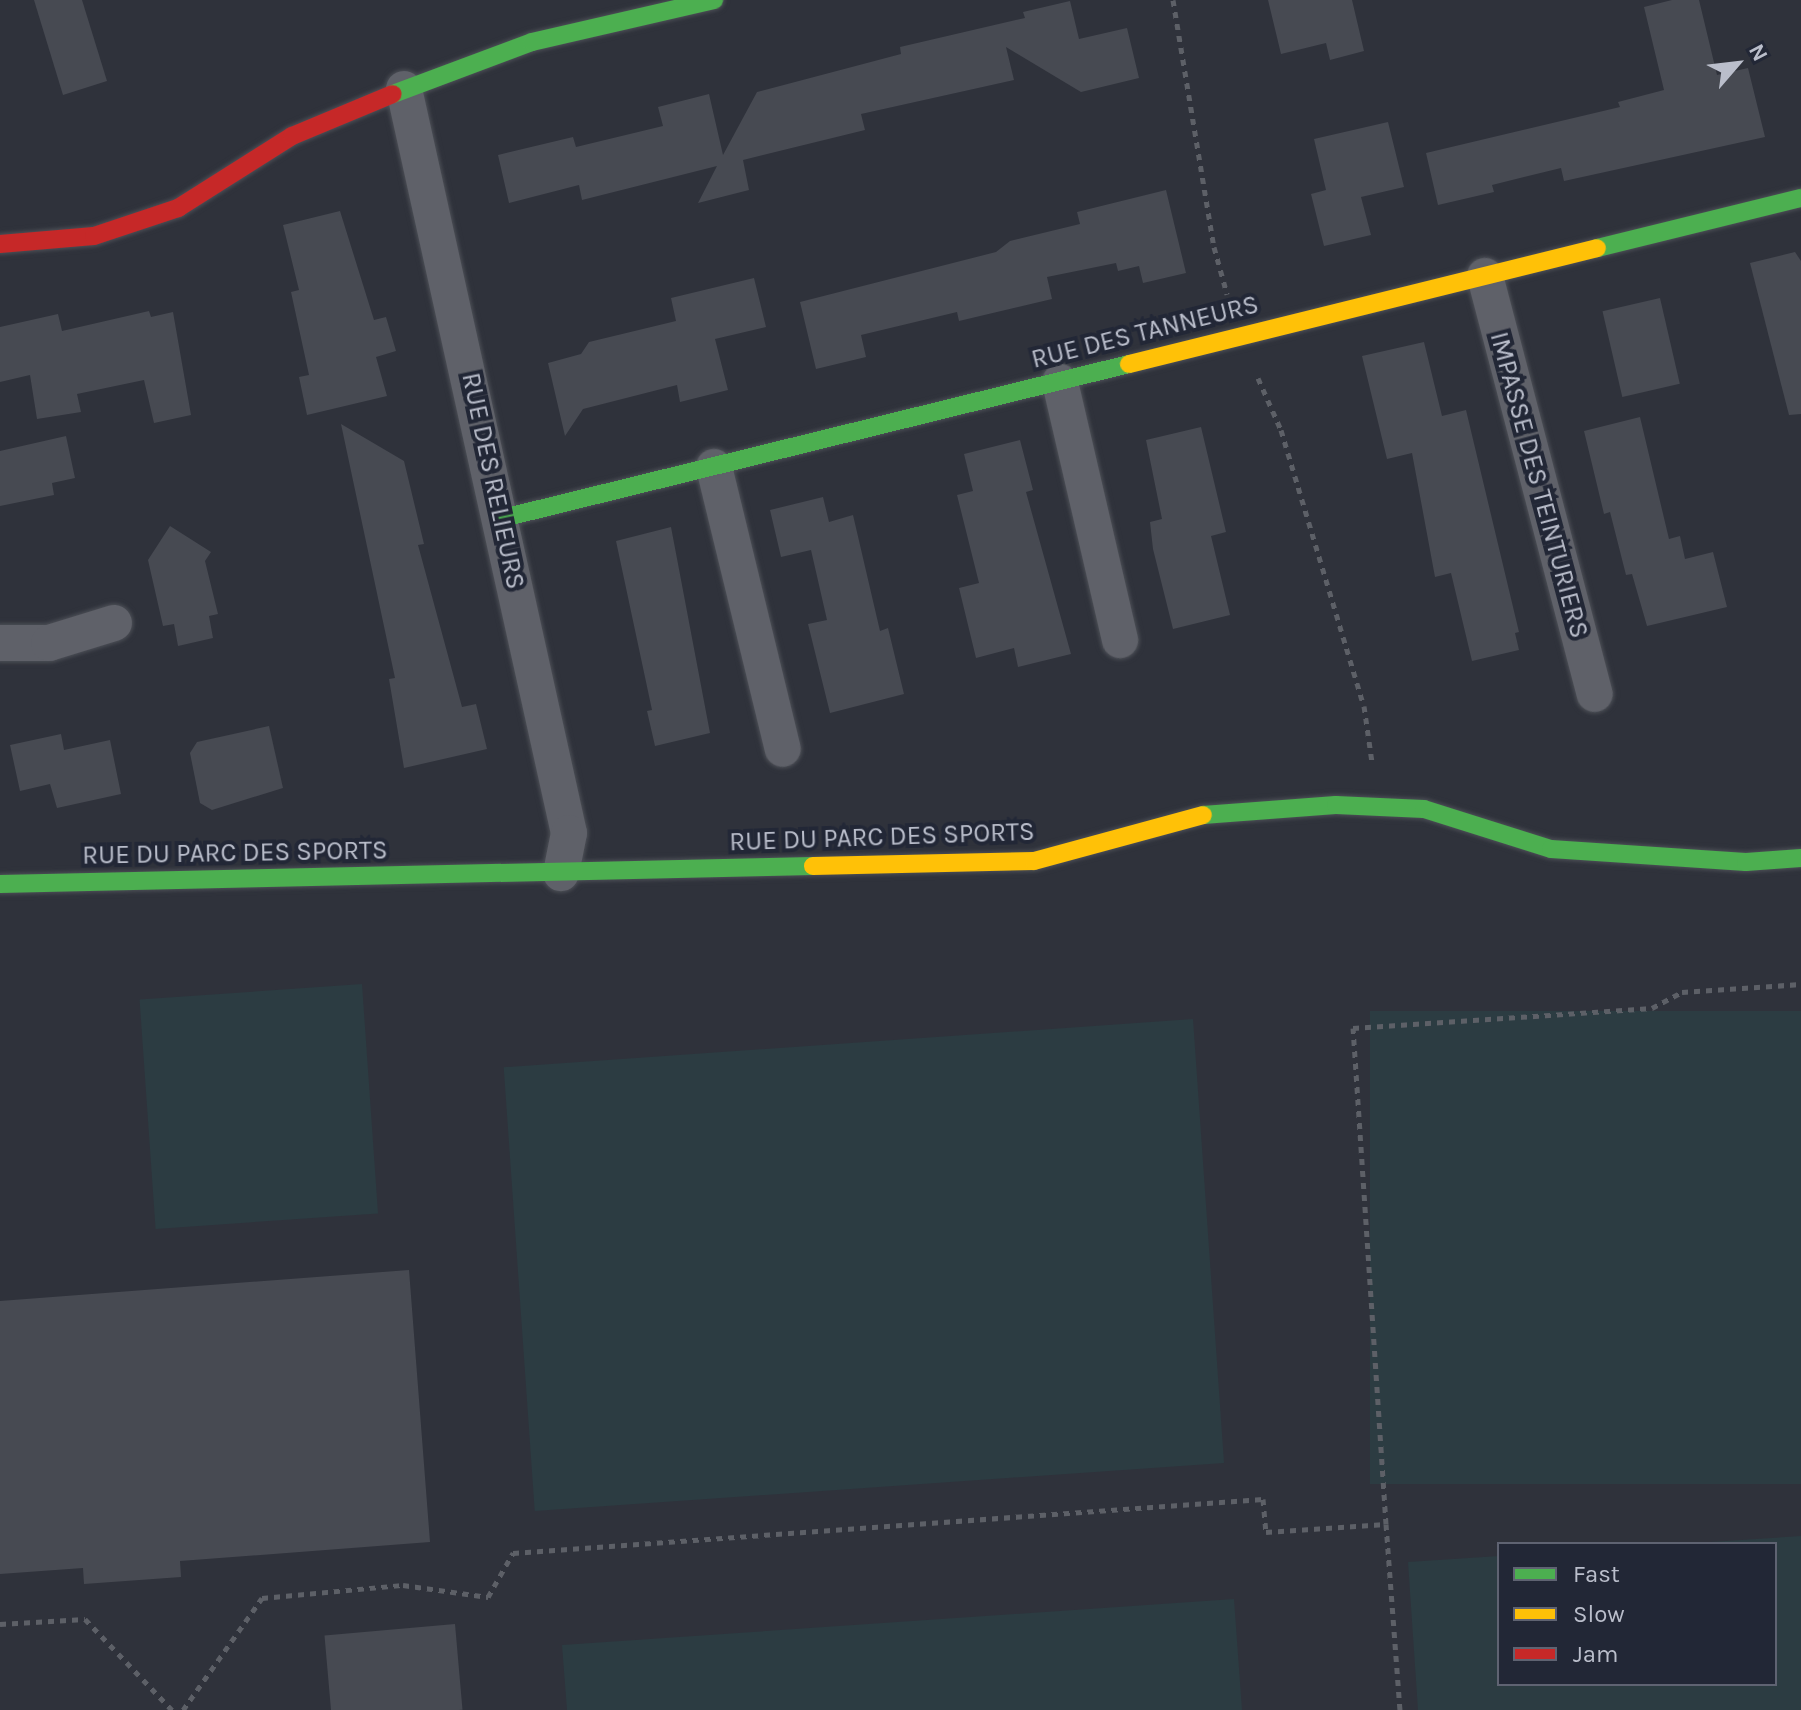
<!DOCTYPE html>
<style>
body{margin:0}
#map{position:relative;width:1801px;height:1710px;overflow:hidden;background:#2f323b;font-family:Karla,sans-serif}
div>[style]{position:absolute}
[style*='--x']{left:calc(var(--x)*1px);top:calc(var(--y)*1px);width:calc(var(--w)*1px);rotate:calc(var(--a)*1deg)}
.green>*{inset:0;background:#2c3c42;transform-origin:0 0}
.building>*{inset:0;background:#474a52;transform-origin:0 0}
.path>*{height:5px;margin-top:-2.5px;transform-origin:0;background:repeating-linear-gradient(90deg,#5d6067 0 6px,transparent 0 12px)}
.roads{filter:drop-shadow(0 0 2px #4c4f56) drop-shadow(0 0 2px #4c4f56)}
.street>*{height:36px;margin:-18px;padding:0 18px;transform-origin:18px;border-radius:18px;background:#5f6169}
.fast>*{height:18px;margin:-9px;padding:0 9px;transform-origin:9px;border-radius:9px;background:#4caf50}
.slow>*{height:18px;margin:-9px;padding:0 9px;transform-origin:9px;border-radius:9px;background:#ffc107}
.jam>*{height:18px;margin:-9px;padding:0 9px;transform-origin:9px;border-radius:9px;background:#c62828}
span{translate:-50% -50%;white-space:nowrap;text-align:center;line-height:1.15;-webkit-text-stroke:8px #222736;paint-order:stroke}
.street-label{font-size:26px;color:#babecb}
.legend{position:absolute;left:1497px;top:1542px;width:280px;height:144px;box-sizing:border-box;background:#222736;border:2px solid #5f6372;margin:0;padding:10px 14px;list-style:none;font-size:24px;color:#babecb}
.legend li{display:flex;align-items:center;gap:16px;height:40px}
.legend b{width:40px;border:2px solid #5f6372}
.north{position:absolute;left:1697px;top:24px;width:80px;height:80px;-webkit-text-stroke:6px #222736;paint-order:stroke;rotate:62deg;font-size:22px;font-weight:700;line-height:32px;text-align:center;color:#babecb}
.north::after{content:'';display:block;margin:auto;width:28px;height:36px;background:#babecb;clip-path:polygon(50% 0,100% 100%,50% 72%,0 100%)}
</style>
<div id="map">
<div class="green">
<i style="left:362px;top:984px;width:230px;height:223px;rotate:86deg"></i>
<i style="left:1801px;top:1011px;width:473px;height:431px;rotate:90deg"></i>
<i style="left:1193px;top:1019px;width:445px;height:691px;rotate:86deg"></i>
<i style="clip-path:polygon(1801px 1536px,1801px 1710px,1418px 1710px,1408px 1562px,1499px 1556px,1499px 1684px,1775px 1684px,1775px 1544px,1679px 1544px)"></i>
<i style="clip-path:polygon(1234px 1599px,1242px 1710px,567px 1710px,562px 1645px)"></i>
</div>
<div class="building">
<i style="clip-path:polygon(34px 0,82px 0,107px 81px,63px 95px)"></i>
<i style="clip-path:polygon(1268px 0,1352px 0,1364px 51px,1330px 60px,1326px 43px,1281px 54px)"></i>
<i style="clip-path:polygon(1672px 0,1699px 0,1717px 75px,1748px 68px,1765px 137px,1564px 181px,1561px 168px,1492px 185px,1494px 192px,1438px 205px,1426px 153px,1620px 107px,1618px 102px,1664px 90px,1644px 7px)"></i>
<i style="clip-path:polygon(1070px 1px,1079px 39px,1127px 28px,1139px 78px,1081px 92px,1006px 47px,1014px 80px,861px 114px,865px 130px,743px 160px,749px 190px,698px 203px,717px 166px,582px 200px,579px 185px,509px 203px,498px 155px,573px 137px,576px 147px,663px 126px,658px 107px,709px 94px,723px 155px,757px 92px,901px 54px,900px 47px,1025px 18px,1023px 12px)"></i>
<i style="clip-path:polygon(1388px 122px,1404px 187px,1361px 197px,1371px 235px,1324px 246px,1311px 194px,1326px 190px,1314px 139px)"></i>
<i style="clip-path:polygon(1166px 190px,1186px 273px,1143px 283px,1139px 266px,1118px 271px,1116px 263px,1047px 277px,1052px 299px,959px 321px,957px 312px,861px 335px,866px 357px,816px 369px,800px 302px,996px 252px,1010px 241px,1080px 224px,1077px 212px)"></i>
<i style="clip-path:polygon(340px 211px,374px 320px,386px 317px,396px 351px,376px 357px,387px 396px,307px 415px,299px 377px,309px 375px,291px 292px,299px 290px,283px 225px)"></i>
<i style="clip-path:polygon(1795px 252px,1801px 261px,1801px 414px,1789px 415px,1750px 263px)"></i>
<i style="clip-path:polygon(754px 278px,766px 327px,715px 339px,728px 390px,680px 402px,677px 385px,583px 409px,565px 436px,548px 363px,581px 354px,589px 342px,676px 321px,671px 298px)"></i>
<i style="left:1660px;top:298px;width:88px;height:59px;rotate:77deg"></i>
<i style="clip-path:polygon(149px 311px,151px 317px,173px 312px,191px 415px,154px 423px,144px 380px,77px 394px,81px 412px,37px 419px,30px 375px,0 382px,0 327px,58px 314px,62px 331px)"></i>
<i style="clip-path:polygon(1424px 342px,1442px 416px,1466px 410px,1519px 632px,1515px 633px,1519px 650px,1472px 661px,1451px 573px,1435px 577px,1412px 453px,1387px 459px,1362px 356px)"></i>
<i style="clip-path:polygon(1640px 417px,1669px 539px,1680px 536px,1685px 559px,1713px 552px,1727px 607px,1647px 626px,1632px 574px,1626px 575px,1610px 512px,1604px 514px,1584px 431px)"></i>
<i style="clip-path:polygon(341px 424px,404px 461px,424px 544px,418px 545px,462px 707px,476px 704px,487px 749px,404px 768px,389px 679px,395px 678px)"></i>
<i style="clip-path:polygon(1201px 427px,1226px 532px,1211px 536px,1230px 615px,1173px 629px,1153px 549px,1150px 522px,1162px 519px,1146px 440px)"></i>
<i style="clip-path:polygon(66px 436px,75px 478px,52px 483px,54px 495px,0 506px,0 451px)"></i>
<i style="clip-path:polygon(1020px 440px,1033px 490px,1026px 492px,1071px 654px,1018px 667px,1014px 648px,976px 658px,959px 588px,979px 583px,957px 495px,973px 491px,964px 454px)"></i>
<i style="clip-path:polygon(823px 497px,829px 522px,853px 515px,880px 631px,888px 628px,904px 694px,830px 713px,808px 624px,827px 620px,811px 550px,781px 557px,770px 510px)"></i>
<i style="clip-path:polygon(170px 526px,211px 552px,205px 561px,218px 614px,209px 616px,213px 638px,178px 646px,174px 624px,163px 626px,148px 560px)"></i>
<i style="clip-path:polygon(671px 527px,710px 733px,655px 746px,647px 711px,652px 710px,616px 541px)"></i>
<i style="clip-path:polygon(269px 726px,283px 788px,212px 810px,200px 803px,190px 753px,197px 742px)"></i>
<i style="clip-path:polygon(61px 734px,64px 750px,110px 740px,121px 794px,57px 808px,50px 784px,20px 791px,10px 745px)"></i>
<i style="clip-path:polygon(409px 1270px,430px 1542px,180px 1561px,181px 1577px,84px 1584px,83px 1568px,0 1574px,0 1301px)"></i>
<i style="left:455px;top:1624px;width:86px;height:131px;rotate:85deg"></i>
</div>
<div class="path">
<i style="--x:1173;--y:0;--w:250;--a:80.6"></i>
<i style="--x:1214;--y:247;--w:49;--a:74.5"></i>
<i style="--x:1258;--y:378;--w:57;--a:66.1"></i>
<i style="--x:1281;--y:430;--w:288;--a:73.3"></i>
<i style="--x:1364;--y:706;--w:57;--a:81.9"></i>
<i style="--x:1386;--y:1524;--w:497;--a:-93.8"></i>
<i style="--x:1353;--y:1028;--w:300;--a:-3.8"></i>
<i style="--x:1652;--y:1008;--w:34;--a:-28"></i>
<i style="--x:1682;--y:992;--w:119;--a:-3.8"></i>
<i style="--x:0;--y:1624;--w:85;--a:-3.4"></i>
<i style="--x:85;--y:1619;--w:126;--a:46.3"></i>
<i style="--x:183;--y:1710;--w:137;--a:-54.8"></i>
<i style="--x:262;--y:1598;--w:142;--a:-5.3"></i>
<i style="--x:403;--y:1585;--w:86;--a:8"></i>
<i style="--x:488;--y:1597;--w:51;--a:-60.4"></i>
<i style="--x:513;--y:1553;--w:752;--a:-4.12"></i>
<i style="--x:1263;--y:1499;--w:33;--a:85"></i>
<i style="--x:1266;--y:1532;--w:120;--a:-3.8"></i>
<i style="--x:1386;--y:1524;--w:187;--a:85.7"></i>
</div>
<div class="roads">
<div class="street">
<i style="--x:404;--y:89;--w:762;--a:77.5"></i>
<i style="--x:569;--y:833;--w:41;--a:101.3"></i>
<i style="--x:1485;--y:276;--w:432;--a:75.3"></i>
<i style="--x:1060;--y:382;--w:265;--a:76.9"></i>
<i style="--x:714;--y:467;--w:290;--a:76.3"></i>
<i style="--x:0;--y:643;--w:49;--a:0"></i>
<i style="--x:49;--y:643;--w:68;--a:-17.1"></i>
</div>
<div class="fast">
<i style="--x:393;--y:94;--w:148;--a:-20.5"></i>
<i style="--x:532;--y:42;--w:187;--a:-13"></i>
<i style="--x:1597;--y:248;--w:210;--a:-13.8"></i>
<i style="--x:503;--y:518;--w:645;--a:-13.82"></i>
<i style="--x:1203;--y:815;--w:133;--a:-4.3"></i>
<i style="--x:1336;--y:805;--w:88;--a:2.6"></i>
<i style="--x:1424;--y:809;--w:133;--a:17.5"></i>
<i style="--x:1551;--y:849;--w:195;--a:3.8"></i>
<i style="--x:1746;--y:862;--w:55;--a:-4.2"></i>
<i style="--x:0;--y:884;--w:813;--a:-1.27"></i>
</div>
<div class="slow">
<i style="--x:1129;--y:364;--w:482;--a:-13.9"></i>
<i style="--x:813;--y:866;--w:221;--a:-1.3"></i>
<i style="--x:1034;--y:861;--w:175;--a:-15.2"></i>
</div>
<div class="jam">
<i style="--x:0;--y:244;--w:94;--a:-4.9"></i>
<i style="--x:94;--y:236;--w:89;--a:-18.4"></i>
<i style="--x:178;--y:208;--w:135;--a:-32.3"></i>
<i style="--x:292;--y:136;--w:109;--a:-22.6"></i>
</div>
</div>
<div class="street-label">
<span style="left:1145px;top:332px;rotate:-14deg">RUE DES TANNEURS</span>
<span style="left:493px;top:481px;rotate:78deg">RUE DES RELIEURS</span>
<span style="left:1539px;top:485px;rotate:75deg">IMPASSE DES TEINTURIERS</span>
<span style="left:882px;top:837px;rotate:-2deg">RUE DU PARC DES SPORTS</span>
<span style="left:235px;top:853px;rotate:-1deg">RUE DU PARC DES SPORTS</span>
</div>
<ul class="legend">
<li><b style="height:10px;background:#4caf50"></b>Fast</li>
<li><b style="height:10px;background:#ffc107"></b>Slow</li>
<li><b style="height:10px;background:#c62828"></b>Jam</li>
</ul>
<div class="north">N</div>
</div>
